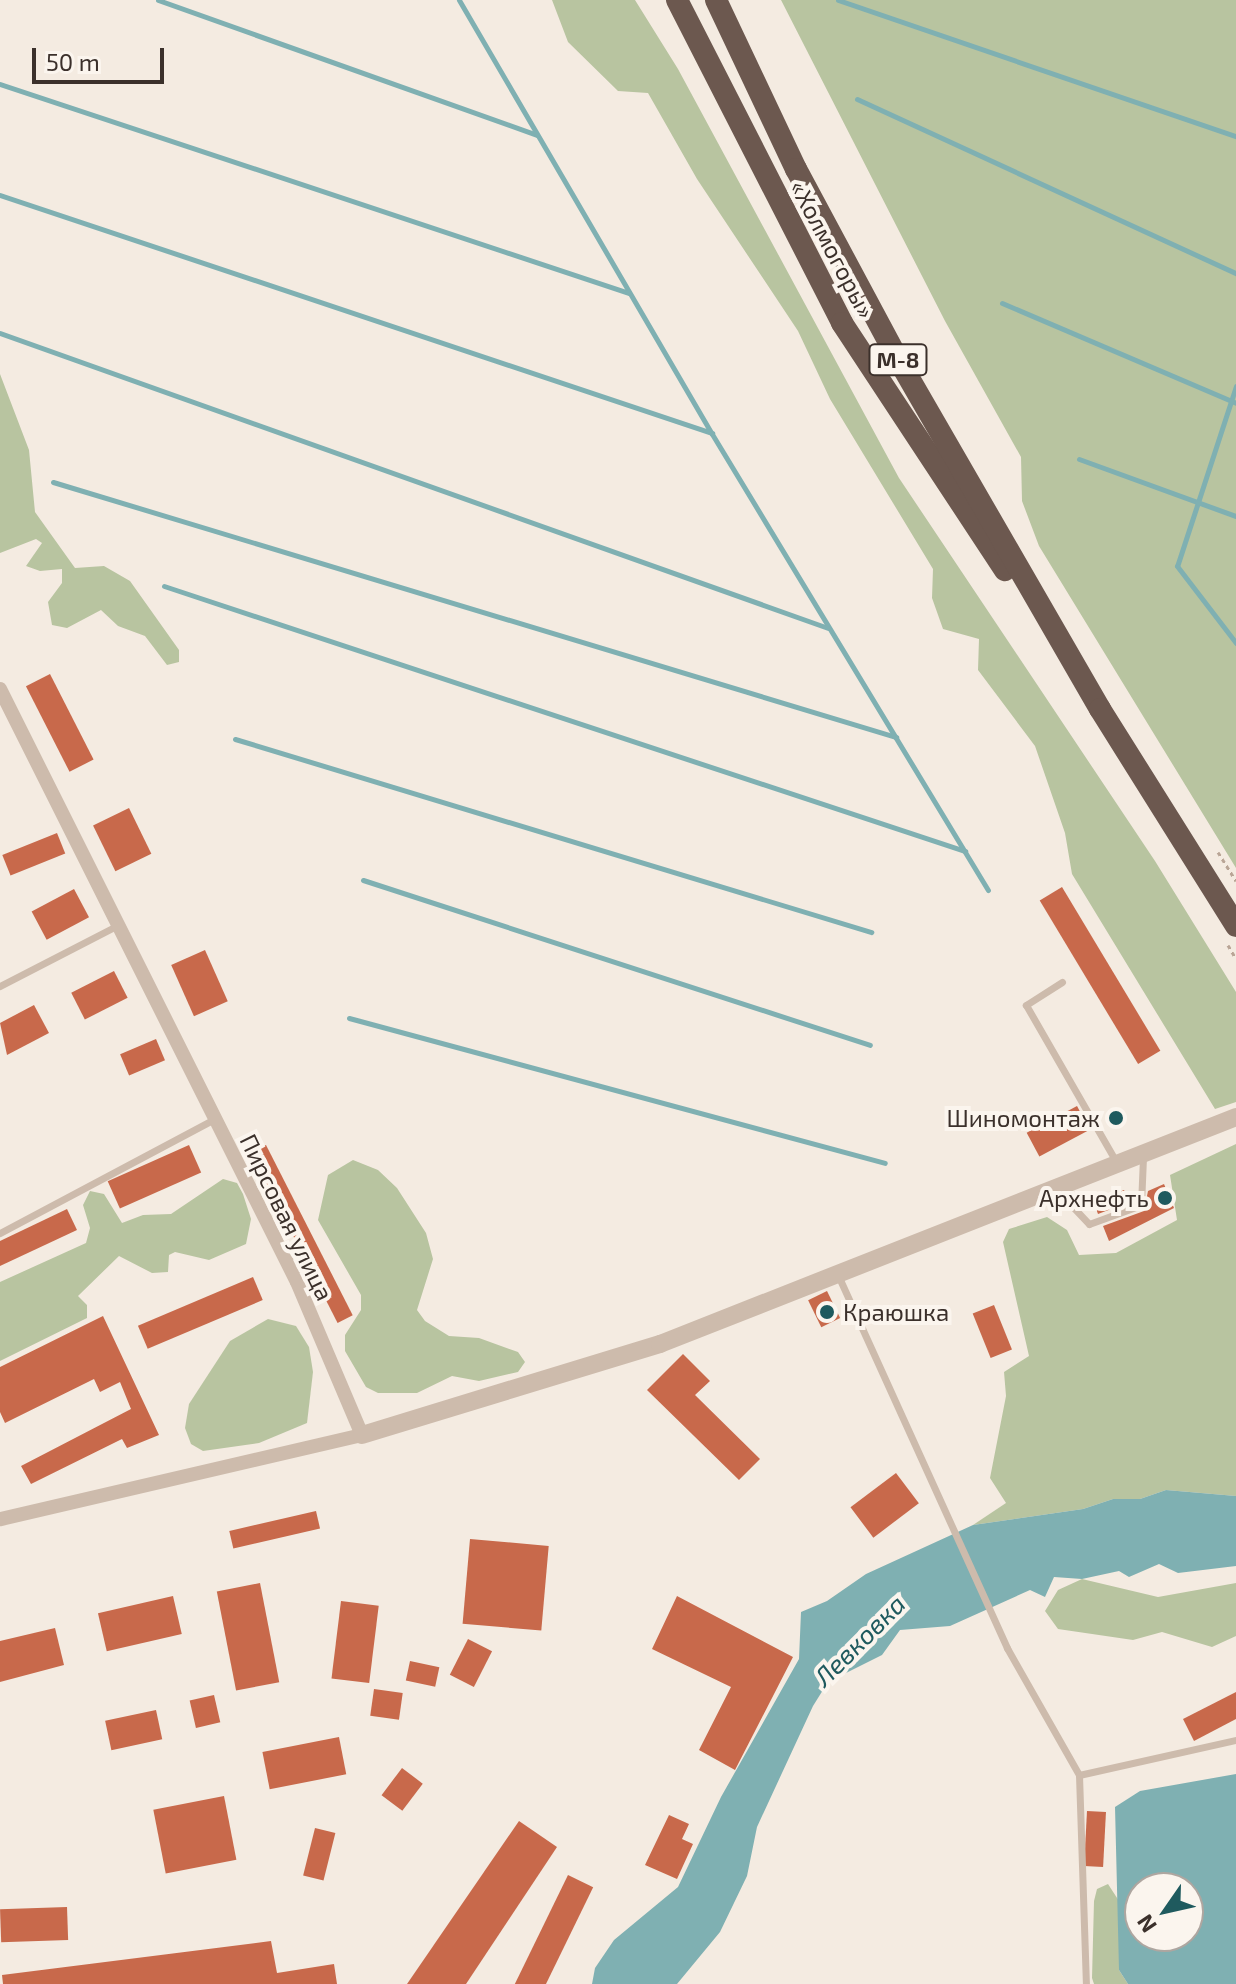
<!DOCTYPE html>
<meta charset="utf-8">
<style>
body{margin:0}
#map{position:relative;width:1236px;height:1984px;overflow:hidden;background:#f4ebe1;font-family:"Exo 2",sans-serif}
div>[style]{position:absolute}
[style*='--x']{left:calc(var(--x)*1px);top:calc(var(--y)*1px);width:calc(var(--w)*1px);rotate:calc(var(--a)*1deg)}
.green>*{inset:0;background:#b8c4a0}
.water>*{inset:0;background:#7fb0b2}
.stream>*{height:5px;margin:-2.5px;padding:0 2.5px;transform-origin:2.5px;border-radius:2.5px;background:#7fb0b2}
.building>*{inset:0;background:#c8694b;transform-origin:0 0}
.path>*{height:3px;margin-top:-1.5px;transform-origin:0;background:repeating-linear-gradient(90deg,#b9a596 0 4px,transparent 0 8px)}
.service>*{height:7px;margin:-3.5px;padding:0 3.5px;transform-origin:3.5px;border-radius:3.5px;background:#cdbbac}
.minor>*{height:14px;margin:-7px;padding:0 7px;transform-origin:7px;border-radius:7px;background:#cdbbac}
.tertiary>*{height:18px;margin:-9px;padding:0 9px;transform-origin:9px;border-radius:9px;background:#cdbbac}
.trunk>*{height:22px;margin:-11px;padding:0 11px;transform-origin:11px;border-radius:11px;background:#6c584f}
.dots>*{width:22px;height:22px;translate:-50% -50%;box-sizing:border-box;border:4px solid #fbf5ee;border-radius:50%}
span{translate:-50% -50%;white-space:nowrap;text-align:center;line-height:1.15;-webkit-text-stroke:8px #fbf5ee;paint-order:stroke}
.shield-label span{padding:2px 6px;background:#fbf5ee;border:2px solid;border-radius:6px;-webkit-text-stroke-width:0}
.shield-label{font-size:22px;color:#3b302b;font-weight:700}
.street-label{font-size:24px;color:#3b302b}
.poi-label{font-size:24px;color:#3b302b}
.right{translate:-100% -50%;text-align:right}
.left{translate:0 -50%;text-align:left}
.water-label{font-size:26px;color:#1f5a5e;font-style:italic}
.north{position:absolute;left:1124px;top:1872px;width:80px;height:80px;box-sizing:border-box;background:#fbf5ee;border:2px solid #aea6a0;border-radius:50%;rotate:236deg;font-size:22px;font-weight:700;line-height:32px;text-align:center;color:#3b302b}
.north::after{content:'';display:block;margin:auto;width:28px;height:36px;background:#1f5a5e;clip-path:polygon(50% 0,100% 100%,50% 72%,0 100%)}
.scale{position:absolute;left:32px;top:48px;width:132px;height:36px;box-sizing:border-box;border:4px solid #3b302b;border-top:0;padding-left:10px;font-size:24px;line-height:28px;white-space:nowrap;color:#3b302b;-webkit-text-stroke:6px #fbf5ee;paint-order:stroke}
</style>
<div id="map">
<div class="green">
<i style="clip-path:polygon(552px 0,635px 0,678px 69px,899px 478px,1155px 861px,1236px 992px,1236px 1102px,1215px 1109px,1072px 874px,1065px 833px,1035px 746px,978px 670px,979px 639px,943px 629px,932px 598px,933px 569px,830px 399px,798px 331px,697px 179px,648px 93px,618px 91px,568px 42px)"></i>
<i style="clip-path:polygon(781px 0,1236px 0,1236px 868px,1039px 546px,1022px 501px,1021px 457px,945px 321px)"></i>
<i style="clip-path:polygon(0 374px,29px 450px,35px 512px,75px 568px,104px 566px,130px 581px,179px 650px,179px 662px,167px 665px,145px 636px,118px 626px,101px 610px,67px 628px,52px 625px,48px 602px,62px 583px,62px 569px,40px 571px,26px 566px,42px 543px,36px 539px,0 553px)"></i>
<i style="clip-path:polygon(1236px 1144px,1236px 1496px,1166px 1490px,1140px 1499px,1113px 1499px,1083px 1509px,973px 1525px,1006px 1503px,990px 1478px,1006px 1396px,1004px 1372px,1029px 1356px,1003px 1242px,1009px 1229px,1047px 1217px,1067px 1230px,1079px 1255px,1116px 1253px,1177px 1220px,1170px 1175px)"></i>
<i style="clip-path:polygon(353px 1160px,378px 1170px,397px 1188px,426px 1233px,433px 1259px,417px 1310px,425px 1321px,449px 1336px,479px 1338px,518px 1352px,525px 1362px,518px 1372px,479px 1381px,452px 1376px,417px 1393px,378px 1393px,366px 1387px,345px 1351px,345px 1335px,361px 1310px,361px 1295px,318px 1220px,328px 1175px)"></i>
<i style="clip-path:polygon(223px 1179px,237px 1183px,243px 1194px,251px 1219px,246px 1244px,209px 1260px,175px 1252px,169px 1255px,168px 1272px,152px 1273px,119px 1256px,78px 1296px,87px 1305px,87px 1318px,0 1361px,0 1282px,86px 1243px,90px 1228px,83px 1205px,90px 1191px,104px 1194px,122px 1223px,143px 1215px,171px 1214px)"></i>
<i style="clip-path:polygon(268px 1319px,296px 1326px,309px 1347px,313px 1372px,307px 1423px,259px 1443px,203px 1451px,191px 1444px,185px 1428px,189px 1404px,230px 1341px)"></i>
<i style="clip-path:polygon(1082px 1579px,1158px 1597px,1236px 1583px,1236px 1636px,1212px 1647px,1162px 1632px,1133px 1640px,1058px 1629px,1045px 1611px,1058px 1590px)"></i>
<i style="clip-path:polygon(1108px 1884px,1119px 1901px,1119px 1970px,1128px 1984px,1094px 1984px,1092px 1978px,1094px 1901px,1097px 1889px)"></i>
</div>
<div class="water">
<i style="clip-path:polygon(1166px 1490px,1236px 1496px,1236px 1566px,1178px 1573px,1159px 1564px,1129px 1577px,1119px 1571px,1082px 1579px,1054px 1577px,1045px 1597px,1030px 1590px,950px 1626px,900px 1630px,882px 1655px,828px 1682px,813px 1706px,757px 1827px,747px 1876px,720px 1932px,677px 1984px,592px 1984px,595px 1968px,614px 1940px,678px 1887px,721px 1797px,799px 1659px,801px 1612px,827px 1601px,866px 1574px,973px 1525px,1083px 1509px,1113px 1499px,1140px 1499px)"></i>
<i style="clip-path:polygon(evenodd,1236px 1774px,1236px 1984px,1128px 1984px,1119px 1970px,1115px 1807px,1140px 1791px,1236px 1774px,1188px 1888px,1188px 1936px,1140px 1936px,1140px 1888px,1188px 1888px)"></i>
</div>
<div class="stream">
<i style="--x:158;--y:0;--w:402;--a:19.6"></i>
<i style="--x:459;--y:0;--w:502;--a:59.76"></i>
<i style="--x:712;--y:434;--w:533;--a:58.82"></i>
<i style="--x:838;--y:0;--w:421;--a:18.9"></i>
<i style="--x:0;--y:84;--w:663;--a:18.38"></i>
<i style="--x:857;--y:99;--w:417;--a:24.7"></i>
<i style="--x:0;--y:195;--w:751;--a:18.48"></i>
<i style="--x:1002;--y:303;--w:254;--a:23.1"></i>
<i style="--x:0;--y:333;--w:879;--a:19.61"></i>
<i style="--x:1236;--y:386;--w:189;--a:108.1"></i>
<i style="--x:1177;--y:566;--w:97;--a:52.5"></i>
<i style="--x:1079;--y:459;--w:167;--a:20"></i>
<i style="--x:53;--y:482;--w:881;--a:16.83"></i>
<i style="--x:164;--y:586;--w:844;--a:18.31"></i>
<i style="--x:235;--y:739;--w:665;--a:16.88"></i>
<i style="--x:363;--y:880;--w:533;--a:18.03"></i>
<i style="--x:349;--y:1018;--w:555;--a:15.14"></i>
</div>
<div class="building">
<i style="left:50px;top:674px;width:96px;height:27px;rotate:63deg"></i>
<i style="left:129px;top:808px;width:51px;height:40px;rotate:64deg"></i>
<i style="left:57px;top:833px;width:22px;height:59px;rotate:68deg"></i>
<i style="left:1062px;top:887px;width:191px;height:26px;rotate:59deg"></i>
<i style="left:74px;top:889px;width:32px;height:48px;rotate:62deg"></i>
<i style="left:205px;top:950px;width:56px;height:37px;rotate:66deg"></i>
<i style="left:114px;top:971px;width:30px;height:48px;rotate:63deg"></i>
<i style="clip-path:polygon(34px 1005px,49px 1033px,7px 1055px,0 1023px)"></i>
<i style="left:156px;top:1039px;width:23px;height:39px;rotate:67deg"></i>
<i style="left:1077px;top:1106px;width:27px;height:57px;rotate:62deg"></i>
<i style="left:189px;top:1145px;width:30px;height:89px;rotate:66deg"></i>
<i style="left:266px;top:1145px;width:191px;height:17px;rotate:63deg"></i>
<i style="clip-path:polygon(1164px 1184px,1174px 1208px,1109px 1241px,1103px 1226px,1144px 1211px,1148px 1191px)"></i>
<i style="clip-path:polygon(1124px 1190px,1128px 1199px,1135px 1200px,1098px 1214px,1094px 1203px)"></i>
<i style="clip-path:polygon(67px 1209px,77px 1230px,0 1266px,0 1241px)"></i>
<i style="left:253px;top:1277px;width:25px;height:125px;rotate:67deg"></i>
<i style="left:827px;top:1291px;width:30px;height:21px;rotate:64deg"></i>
<i style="left:994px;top:1305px;width:48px;height:23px;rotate:68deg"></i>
<i style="clip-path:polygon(103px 1316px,159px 1435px,127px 1448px,122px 1439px,31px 1484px,21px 1466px,131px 1409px,120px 1382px,100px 1392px,94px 1379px,5px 1423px,0 1412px,0 1367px)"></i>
<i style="clip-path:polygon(683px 1354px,710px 1381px,695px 1395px,760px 1459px,739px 1480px,647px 1390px)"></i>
<i style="left:896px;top:1473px;width:38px;height:57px;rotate:53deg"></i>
<i style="left:316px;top:1511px;width:18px;height:89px;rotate:77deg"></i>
<i style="left:470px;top:1539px;width:79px;height:85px;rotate:5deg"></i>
<i style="left:260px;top:1583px;width:101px;height:44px;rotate:79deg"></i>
<i style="left:173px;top:1596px;width:39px;height:77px;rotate:77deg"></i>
<i style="clip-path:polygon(677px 1596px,793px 1657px,735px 1770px,699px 1750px,731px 1687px,652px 1649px)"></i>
<i style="left:341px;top:1601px;width:38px;height:78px;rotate:7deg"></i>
<i style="clip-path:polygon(55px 1628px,64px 1665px,0 1682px,0 1641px)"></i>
<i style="left:468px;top:1639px;width:27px;height:40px;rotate:27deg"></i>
<i style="left:410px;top:1661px;width:30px;height:20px;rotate:12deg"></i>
<i style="left:374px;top:1689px;width:29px;height:27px;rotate:8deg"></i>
<i style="clip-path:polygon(1236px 1692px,1236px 1719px,1194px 1741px,1183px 1719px)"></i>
<i style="left:214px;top:1695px;width:28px;height:25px;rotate:77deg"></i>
<i style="left:156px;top:1710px;width:30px;height:52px;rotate:78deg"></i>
<i style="left:339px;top:1737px;width:38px;height:78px;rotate:79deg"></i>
<i style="left:402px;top:1768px;width:26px;height:34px;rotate:37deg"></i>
<i style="left:224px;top:1796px;width:65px;height:72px;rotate:79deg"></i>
<i style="left:1087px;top:1811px;width:19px;height:55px;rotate:3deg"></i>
<i style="clip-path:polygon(669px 1815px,689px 1824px,682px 1839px,693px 1844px,677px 1879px,645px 1865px)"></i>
<i style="clip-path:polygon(519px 1821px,557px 1847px,466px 1984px,407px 1984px)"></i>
<i style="left:315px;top:1828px;width:21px;height:49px;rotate:14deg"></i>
<i style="left:568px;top:1875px;width:28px;height:122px;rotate:26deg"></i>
<i style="left:67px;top:1907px;width:33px;height:67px;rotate:88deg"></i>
<i style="clip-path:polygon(271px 1941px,277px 1973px,334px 1964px,337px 1984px,3px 1984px,2px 1975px)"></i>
</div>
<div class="path">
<i style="--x:1218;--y:852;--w:34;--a:58"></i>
<i style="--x:1228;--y:945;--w:16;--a:60"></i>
</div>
<div class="service">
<i style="--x:1062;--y:982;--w:43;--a:147.4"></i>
<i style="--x:1026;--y:1005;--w:182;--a:60.1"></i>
<i style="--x:0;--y:986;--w:133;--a:-27.3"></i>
<i style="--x:1056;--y:1189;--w:48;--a:46.7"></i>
<i style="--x:1089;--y:1224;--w:55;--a:-20.1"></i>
<i style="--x:1141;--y:1205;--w:48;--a:-87.6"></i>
<i style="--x:0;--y:1233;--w:242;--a:-28"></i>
<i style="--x:837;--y:1273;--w:412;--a:65.6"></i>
<i style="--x:1007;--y:1648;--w:146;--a:60.4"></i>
<i style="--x:1079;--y:1775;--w:209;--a:88.1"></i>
<i style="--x:1079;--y:1775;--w:161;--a:-12.6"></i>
</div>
<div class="minor">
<i style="--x:0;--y:689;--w:663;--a:63.4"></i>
<i style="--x:297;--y:1282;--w:166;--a:67"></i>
<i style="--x:362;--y:1435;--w:372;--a:166.9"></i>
</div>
<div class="tertiary">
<i style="--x:362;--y:1435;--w:312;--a:-17"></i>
<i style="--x:660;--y:1344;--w:619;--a:-21.51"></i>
</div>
<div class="trunk">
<i style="--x:677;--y:0;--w:363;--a:62.9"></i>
<i style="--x:842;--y:323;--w:296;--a:56.6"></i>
<i style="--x:716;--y:0;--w:187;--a:64.7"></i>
<i style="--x:796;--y:169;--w:210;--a:61.8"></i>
<i style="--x:895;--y:354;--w:410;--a:60"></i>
<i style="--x:1100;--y:709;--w:256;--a:57.9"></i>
</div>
<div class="dots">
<i style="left:1116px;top:1118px;background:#1f5a5e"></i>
<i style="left:1165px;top:1198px;background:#1f5a5e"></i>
<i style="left:827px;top:1312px;background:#1f5a5e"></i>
</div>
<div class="shield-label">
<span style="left:898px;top:360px">М-8</span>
</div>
<div class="street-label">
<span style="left:833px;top:249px;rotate:62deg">«Холмогоры»</span>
<span style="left:287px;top:1217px;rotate:64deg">Пирсовая улица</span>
</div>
<div class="poi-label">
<span class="right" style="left:1100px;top:1118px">Шиномонтаж</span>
<span class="right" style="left:1149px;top:1198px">Архнефть</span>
<span class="left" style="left:843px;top:1312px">Краюшка</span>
</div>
<div class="water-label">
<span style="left:859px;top:1640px;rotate:-45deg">Левковка</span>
</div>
<div class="north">N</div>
<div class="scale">50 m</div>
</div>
